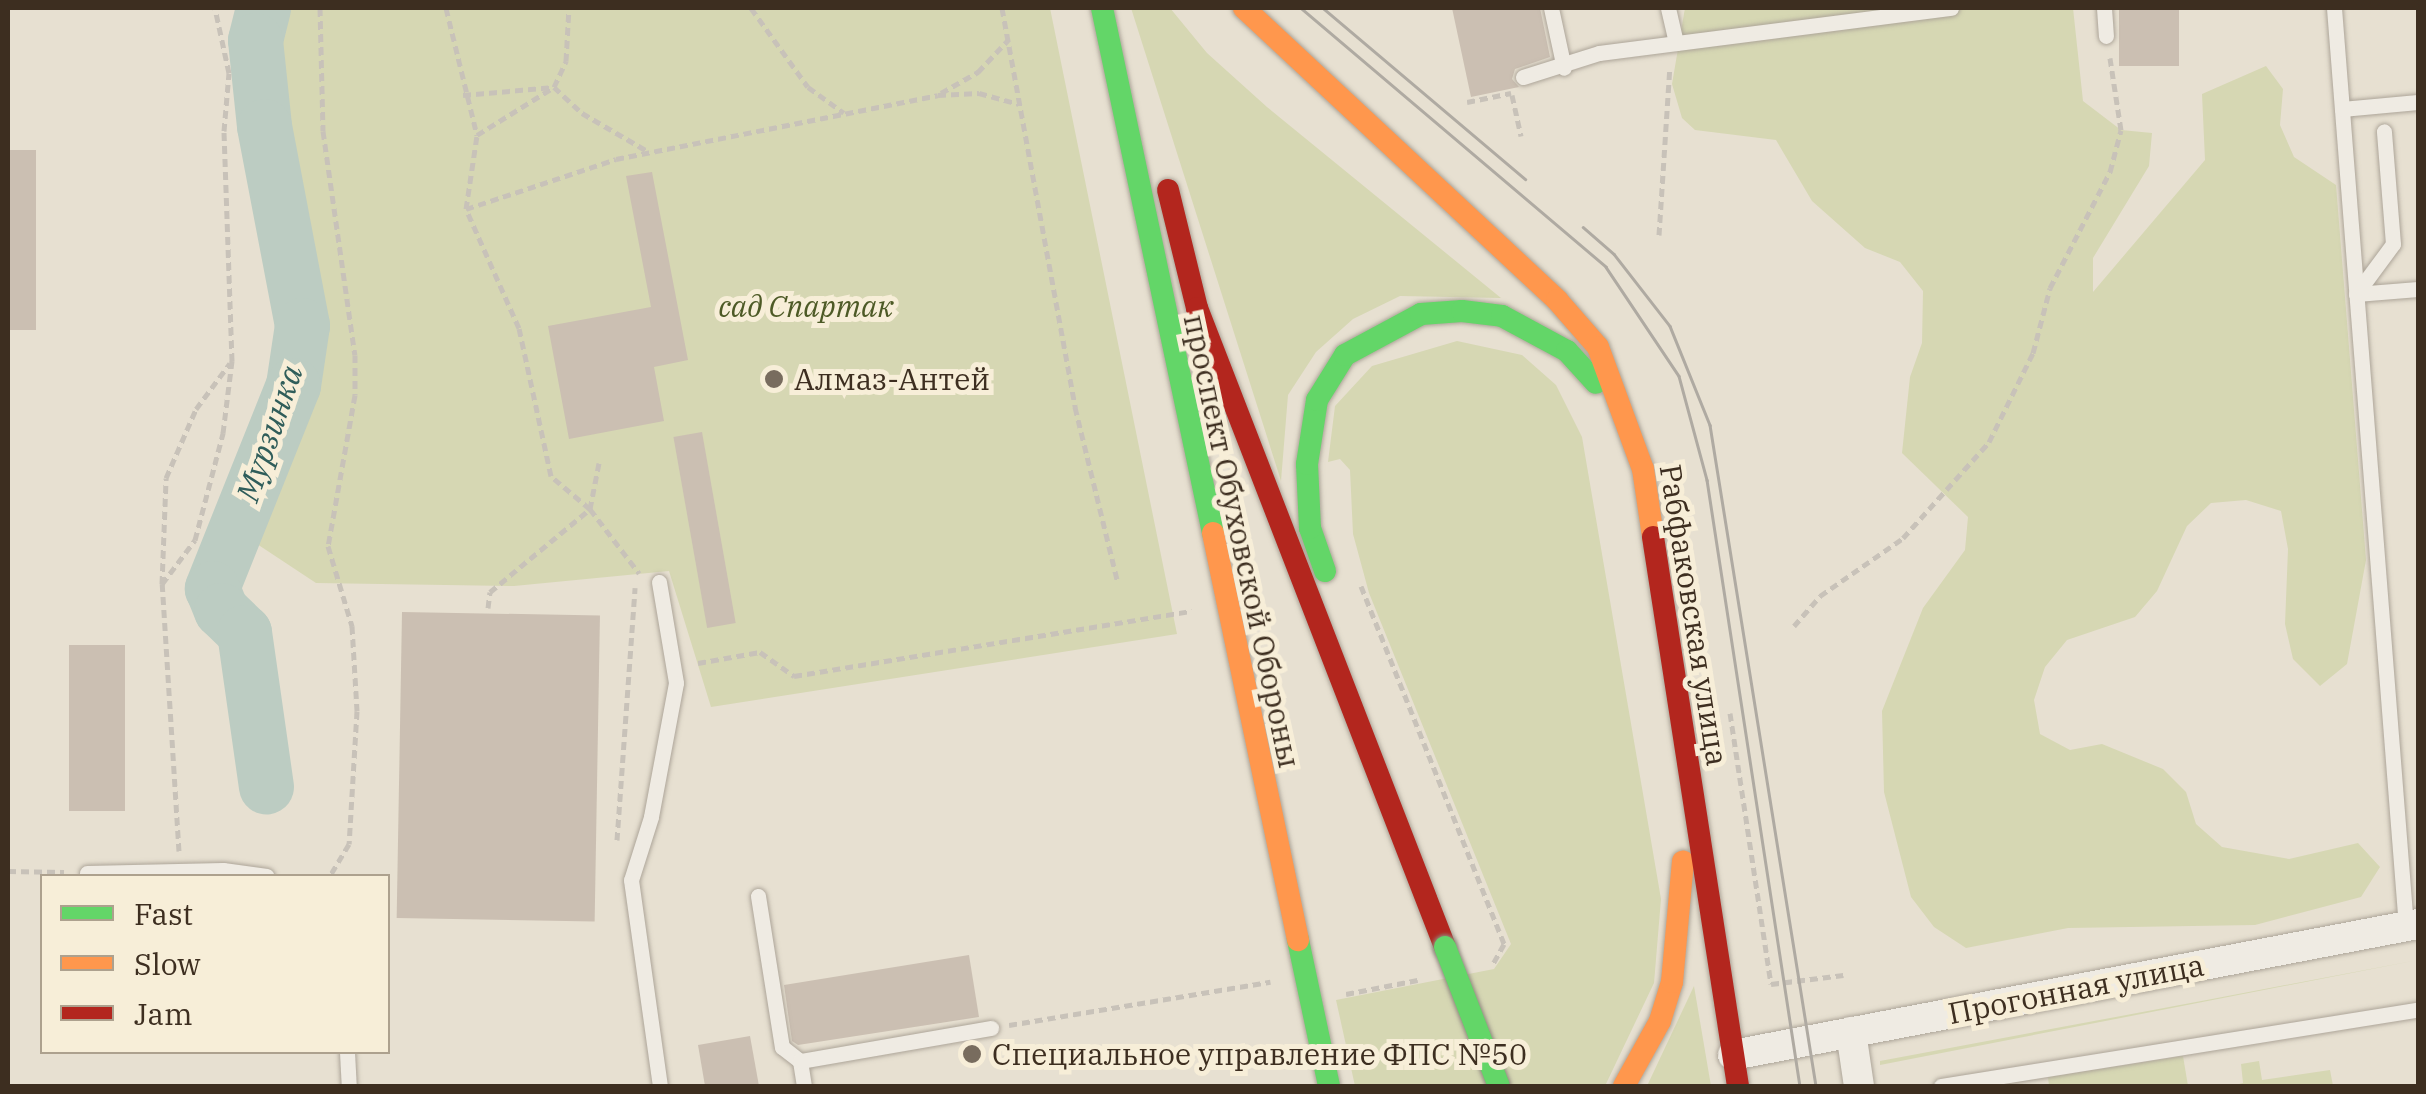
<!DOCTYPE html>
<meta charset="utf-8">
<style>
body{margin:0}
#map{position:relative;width:2426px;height:1094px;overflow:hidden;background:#e7e0d1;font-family:"IBM Plex Serif",serif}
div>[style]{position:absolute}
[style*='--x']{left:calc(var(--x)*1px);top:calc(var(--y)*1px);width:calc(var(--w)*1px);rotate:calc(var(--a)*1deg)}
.green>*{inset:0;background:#d6d7b3}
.river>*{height:55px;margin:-27.5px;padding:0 27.5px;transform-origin:27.5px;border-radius:27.5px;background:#bcccc2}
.building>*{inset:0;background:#cbbfb2;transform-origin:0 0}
.path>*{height:5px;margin-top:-2.5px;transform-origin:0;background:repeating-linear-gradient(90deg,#c8c2b9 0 8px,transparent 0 13px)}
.roads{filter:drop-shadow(0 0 2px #ada599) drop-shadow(0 0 2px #ada599)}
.lane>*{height:15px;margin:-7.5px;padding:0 7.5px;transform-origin:7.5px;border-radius:7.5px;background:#efebe3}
.street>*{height:30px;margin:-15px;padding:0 15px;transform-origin:15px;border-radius:15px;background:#efebe3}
.fast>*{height:22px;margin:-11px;padding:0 11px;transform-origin:11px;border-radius:11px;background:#63d668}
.slow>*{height:22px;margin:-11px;padding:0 11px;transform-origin:11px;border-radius:11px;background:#ff974d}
.jam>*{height:22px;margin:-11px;padding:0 11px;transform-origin:11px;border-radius:11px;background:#b3261e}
.tram>*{height:2.5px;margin:-1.25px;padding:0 1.25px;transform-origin:1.25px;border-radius:1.25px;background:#afaaa2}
.bridges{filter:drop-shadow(0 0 2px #928b80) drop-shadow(0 0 2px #928b80)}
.fast-bridge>*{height:22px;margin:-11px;padding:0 11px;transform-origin:11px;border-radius:11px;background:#63d668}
.dots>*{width:28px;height:28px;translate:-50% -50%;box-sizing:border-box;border:5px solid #f7eed8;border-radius:50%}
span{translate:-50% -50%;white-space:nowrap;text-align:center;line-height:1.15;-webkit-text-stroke:10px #f7eed8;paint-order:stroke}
.park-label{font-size:30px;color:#4d5a26;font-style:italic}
.poi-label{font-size:30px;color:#3d2e20}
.left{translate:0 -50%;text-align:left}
.street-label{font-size:30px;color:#3d2e20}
.water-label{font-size:32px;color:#2f5d5a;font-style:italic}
.frame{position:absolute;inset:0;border:10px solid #3d2e20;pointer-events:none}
.legend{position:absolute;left:40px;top:874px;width:350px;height:180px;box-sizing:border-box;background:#f7eed8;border:2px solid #ada18e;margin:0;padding:12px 18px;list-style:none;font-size:30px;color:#3d2e20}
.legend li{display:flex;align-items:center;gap:20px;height:50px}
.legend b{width:50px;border:2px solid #ada18e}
</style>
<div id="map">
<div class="green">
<i style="clip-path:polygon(277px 8px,1050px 8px,1177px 634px,711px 707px,669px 571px,514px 586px,316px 583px,257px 544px,316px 375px,320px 337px,314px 267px,292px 189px,267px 43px)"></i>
<i style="clip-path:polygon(1131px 8px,1170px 8px,1207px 53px,1267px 107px,1501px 298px,1400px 296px,1353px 319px,1316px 352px,1288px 395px,1281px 481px)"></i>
<i style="clip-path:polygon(1685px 8px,2073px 8px,2083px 101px,2121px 130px,2152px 133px,2149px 166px,2093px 258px,2093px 292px,2205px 160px,2202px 94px,2266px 66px,2283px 89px,2280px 125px,2294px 157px,2336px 185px,2366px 560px,2347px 664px,2320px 686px,2293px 659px,2285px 624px,2288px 549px,2281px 511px,2246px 500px,2211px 503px,2187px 526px,2157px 591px,2135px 617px,2067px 640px,2045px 667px,2034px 700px,2040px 734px,2070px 750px,2102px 744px,2163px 769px,2186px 792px,2196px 824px,2222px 847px,2289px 859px,2358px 843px,2380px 867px,2361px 897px,2255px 925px,2068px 928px,1966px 948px,1934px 927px,1911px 897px,1884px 792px,1882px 711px,1923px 608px,1965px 550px,1968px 517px,1902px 453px,1910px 377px,1922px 343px,1923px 291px,1900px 262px,1865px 248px,1812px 201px,1776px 140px,1695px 130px,1682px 118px,1672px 84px)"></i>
<i style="clip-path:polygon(1457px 341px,1522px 355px,1556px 385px,1582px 437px,1661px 899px,1654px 983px,1605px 1086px,1355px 1086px,1336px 1000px,1494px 969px,1511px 944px,1369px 593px,1353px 534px,1350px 470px,1340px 459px,1328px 462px,1335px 406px,1372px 366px)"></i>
<i style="clip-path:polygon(2418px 960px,1880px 1065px,1880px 1061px,2212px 999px)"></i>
<i style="clip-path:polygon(1694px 986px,1711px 1086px,1647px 1086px)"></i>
<i style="clip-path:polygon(2183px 1056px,2188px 1086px,2049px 1086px,2048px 1077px)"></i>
<i style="clip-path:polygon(2259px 1061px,2262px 1080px,2330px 1070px,2333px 1086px,2231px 1086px,2243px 1083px,2241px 1064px)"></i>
</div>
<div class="river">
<i style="--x:263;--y:8;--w:33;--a:104"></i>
<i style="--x:255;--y:40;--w:86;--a:84"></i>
<i style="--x:264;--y:126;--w:203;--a:79.2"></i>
<i style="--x:302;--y:325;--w:61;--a:98.5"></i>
<i style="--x:293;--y:385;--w:219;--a:111.8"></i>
<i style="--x:212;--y:588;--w:24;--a:68"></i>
<i style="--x:221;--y:610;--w:32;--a:44"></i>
<i style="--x:244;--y:632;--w:156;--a:81.9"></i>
</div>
<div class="building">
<i style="clip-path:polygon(1452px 8px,1540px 8px,1550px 57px,1515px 69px,1512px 79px,1519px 87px,1471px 97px)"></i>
<i style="left:2119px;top:8px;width:60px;height:58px"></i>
<i style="left:8px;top:150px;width:28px;height:180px"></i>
<i style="clip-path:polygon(652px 172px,688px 360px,654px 367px,664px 421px,569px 439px,548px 326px,651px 307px,626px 176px)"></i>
<i style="left:702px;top:432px;width:194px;height:29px;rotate:80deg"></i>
<i style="left:402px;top:612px;width:198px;height:306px;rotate:1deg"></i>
<i style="left:69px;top:645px;width:56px;height:166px"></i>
<i style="clip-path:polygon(969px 955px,979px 1017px,798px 1045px,792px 1041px,784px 985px)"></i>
<i style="clip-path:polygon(750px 1036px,759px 1086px,705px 1086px,698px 1045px)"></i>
</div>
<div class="path">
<i style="--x:320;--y:8;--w:123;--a:88.6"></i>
<i style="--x:323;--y:131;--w:226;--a:81.9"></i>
<i style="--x:355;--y:355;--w:40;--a:90"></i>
<i style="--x:355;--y:395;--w:153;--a:100.1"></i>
<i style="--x:328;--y:546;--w:84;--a:73.3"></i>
<i style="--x:352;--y:626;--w:85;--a:86.6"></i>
<i style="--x:357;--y:711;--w:133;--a:93.4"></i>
<i style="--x:349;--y:844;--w:37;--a:121"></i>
<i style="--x:446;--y:8;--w:131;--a:76.3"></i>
<i style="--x:751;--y:8;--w:97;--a:54.2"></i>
<i style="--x:808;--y:87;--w:44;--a:35.8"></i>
<i style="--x:1002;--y:8;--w:406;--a:79.6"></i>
<i style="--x:1075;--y:407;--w:181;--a:76.3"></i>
<i style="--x:941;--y:93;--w:43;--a:-29.6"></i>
<i style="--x:978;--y:72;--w:44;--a:-46.8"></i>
<i style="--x:463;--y:95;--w:91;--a:-5"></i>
<i style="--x:554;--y:87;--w:38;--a:43"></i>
<i style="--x:582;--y:113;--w:78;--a:30.2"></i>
<i style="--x:1512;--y:95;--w:42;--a:77.6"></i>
<i style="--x:1467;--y:102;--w:45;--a:-11.6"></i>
<i style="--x:466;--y:209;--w:158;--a:-18.4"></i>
<i style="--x:616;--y:159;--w:328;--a:-11.2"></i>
<i style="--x:938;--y:95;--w:41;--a:-2.8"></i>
<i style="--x:979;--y:93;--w:41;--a:15.4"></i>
<i style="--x:1659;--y:235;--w:168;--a:-86.3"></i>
<i style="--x:599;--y:463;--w:47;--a:101.1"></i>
<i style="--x:590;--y:509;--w:81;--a:52.6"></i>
<i style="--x:162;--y:584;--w:106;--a:-87.8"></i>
<i style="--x:166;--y:478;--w:75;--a:-66.5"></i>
<i style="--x:196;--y:409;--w:57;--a:-53.5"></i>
<i style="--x:1361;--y:586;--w:386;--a:68.2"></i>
<i style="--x:1504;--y:944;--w:23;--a:119"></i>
<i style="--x:488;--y:608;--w:16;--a:-83"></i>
<i style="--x:490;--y:592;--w:130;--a:-39.7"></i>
<i style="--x:590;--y:509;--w:51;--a:-139.8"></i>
<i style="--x:551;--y:476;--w:151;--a:-102.2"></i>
<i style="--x:519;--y:328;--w:130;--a:-114"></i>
<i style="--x:466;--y:209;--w:75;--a:-81.5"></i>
<i style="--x:477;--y:135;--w:91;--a:-31.9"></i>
<i style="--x:554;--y:87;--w:29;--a:-65"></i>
<i style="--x:566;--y:61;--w:53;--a:-86.8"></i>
<i style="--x:1794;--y:626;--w:40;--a:-49"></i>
<i style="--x:1820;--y:596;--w:101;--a:-34.9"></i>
<i style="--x:1903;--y:538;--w:129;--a:-48.1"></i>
<i style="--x:1989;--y:442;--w:99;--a:-63.7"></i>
<i style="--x:2033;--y:353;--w:67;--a:-75.3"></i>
<i style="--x:2050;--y:288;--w:131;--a:-62.7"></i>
<i style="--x:2110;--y:172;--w:43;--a:-75.3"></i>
<i style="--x:2121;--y:130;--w:73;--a:-98.7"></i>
<i style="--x:698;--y:663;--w:63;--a:-10.1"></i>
<i style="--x:760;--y:652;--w:42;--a:35.2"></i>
<i style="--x:794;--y:676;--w:403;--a:-9.3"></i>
<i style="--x:1730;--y:713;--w:274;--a:81.4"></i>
<i style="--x:1771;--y:984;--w:73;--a:-7.1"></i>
<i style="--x:617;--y:840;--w:253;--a:-85.9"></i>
<i style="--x:179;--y:851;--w:268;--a:-93.6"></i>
<i style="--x:162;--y:584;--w:55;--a:-53.1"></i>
<i style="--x:195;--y:540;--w:111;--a:-75.3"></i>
<i style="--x:223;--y:433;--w:73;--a:-82.9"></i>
<i style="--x:232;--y:361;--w:230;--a:-92"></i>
<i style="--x:224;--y:131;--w:58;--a:-85.1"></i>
<i style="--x:229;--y:73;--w:66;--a:-102.2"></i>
<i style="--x:8;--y:871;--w:56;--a:1"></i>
<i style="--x:1346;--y:994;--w:73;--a:-11"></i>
<i style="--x:1009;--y:1025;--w:265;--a:-9.4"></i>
</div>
<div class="roads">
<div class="lane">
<i style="--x:1551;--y:8;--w:61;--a:77.8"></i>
<i style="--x:1668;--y:8;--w:36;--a:77"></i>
<i style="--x:2104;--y:8;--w:28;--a:86"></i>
<i style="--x:2334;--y:8;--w:921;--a:85.52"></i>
<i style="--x:1523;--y:77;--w:80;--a:-17.5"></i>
<i style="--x:1599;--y:53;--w:355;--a:-7.3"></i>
<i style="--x:2342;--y:109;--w:76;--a:-5.3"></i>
<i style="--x:2356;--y:294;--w:62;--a:-53.5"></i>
<i style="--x:2393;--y:244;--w:113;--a:-94.6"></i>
<i style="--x:2356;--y:294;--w:62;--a:-4.6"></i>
<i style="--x:659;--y:582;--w:102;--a:80.4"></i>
<i style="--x:676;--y:683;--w:136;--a:100.6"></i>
<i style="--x:651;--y:817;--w:66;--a:107.6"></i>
<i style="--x:631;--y:880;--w:208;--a:82"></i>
<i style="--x:87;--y:873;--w:136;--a:-1.3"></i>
<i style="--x:223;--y:870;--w:44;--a:7.8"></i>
<i style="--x:758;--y:896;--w:153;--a:81"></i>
<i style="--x:782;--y:1047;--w:23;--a:38"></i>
<i style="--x:800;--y:1061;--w:25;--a:81"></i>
<i style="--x:347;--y:1052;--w:34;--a:87"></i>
<i style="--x:800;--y:1061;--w:194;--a:-9.8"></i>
<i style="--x:1941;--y:1086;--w:483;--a:-9.1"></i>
</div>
<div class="street">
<i style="--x:1851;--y:1032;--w:55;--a:81.6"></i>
<i style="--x:1733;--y:1055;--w:697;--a:-10.83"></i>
</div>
<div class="fast">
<i style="--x:1102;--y:8;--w:537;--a:78.06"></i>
<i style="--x:1325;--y:571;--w:46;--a:-109.2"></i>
<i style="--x:1310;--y:528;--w:64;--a:-92.7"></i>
<i style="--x:1307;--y:464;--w:65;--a:-81.1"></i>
<i style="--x:1317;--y:400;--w:53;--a:-58.1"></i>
<i style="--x:1345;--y:355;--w:86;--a:-28.3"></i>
<i style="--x:1421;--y:314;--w:41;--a:-4.2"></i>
<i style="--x:1462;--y:311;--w:40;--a:7.1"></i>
<i style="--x:1502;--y:316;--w:74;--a:28.3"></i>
<i style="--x:1567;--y:351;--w:43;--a:47.8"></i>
<i style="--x:1298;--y:940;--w:149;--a:78"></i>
</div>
<div class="slow">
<i style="--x:1244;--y:8;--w:428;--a:43"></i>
<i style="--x:1557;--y:300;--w:62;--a:48.9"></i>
<i style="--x:1598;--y:347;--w:130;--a:69.8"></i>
<i style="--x:1643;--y:469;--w:69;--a:81.6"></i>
<i style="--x:1213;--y:533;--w:416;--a:78.2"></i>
<i style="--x:1624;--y:1086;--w:74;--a:-61"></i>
<i style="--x:1660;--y:1021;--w:41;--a:-72.9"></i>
<i style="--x:1672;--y:982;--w:121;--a:-84.8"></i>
</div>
<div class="jam">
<i style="--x:1168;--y:190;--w:122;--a:76.2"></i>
<i style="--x:1197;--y:308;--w:685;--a:68.79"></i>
<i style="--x:1653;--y:537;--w:556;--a:81.2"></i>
</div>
</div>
<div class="tram">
<i style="--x:1301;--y:8;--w:400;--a:40.3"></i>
<i style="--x:1606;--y:267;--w:131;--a:56.2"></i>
<i style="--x:1679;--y:376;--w:108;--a:74.9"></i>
<i style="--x:1707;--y:480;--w:613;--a:81.28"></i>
<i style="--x:1323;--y:8;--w:265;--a:40.2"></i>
<i style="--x:1583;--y:227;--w:41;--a:41.1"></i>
<i style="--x:1614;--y:254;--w:91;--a:52.1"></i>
<i style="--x:1670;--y:326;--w:107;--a:68"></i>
<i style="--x:1710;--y:425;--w:669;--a:80.89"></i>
</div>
<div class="bridges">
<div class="fast-bridge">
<i style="--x:1445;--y:947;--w:149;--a:68.8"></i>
</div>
</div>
<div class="dots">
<i style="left:774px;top:379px;background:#786c5e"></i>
<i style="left:972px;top:1054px;background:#786c5e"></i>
</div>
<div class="park-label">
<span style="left:806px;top:306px">сад Спартак</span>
</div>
<div class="poi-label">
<span class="left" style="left:794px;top:379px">Алмаз-Антей</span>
<span class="left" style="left:992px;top:1054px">Специальное управление ФПС №50</span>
</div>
<div class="street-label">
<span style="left:1242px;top:541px;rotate:78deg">проспект Обуховской Обороны</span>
<span style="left:1694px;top:615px;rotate:81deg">Рабфаковская улица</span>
<span style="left:2076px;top:989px;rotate:-11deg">Прогонная улица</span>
</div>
<div class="water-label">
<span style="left:269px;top:433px;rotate:-71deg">Мурзинка</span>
</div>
<div class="frame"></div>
<ul class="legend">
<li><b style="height:12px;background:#63d668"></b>Fast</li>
<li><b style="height:12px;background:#ff974d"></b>Slow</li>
<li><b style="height:12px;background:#b3261e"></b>Jam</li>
</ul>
</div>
